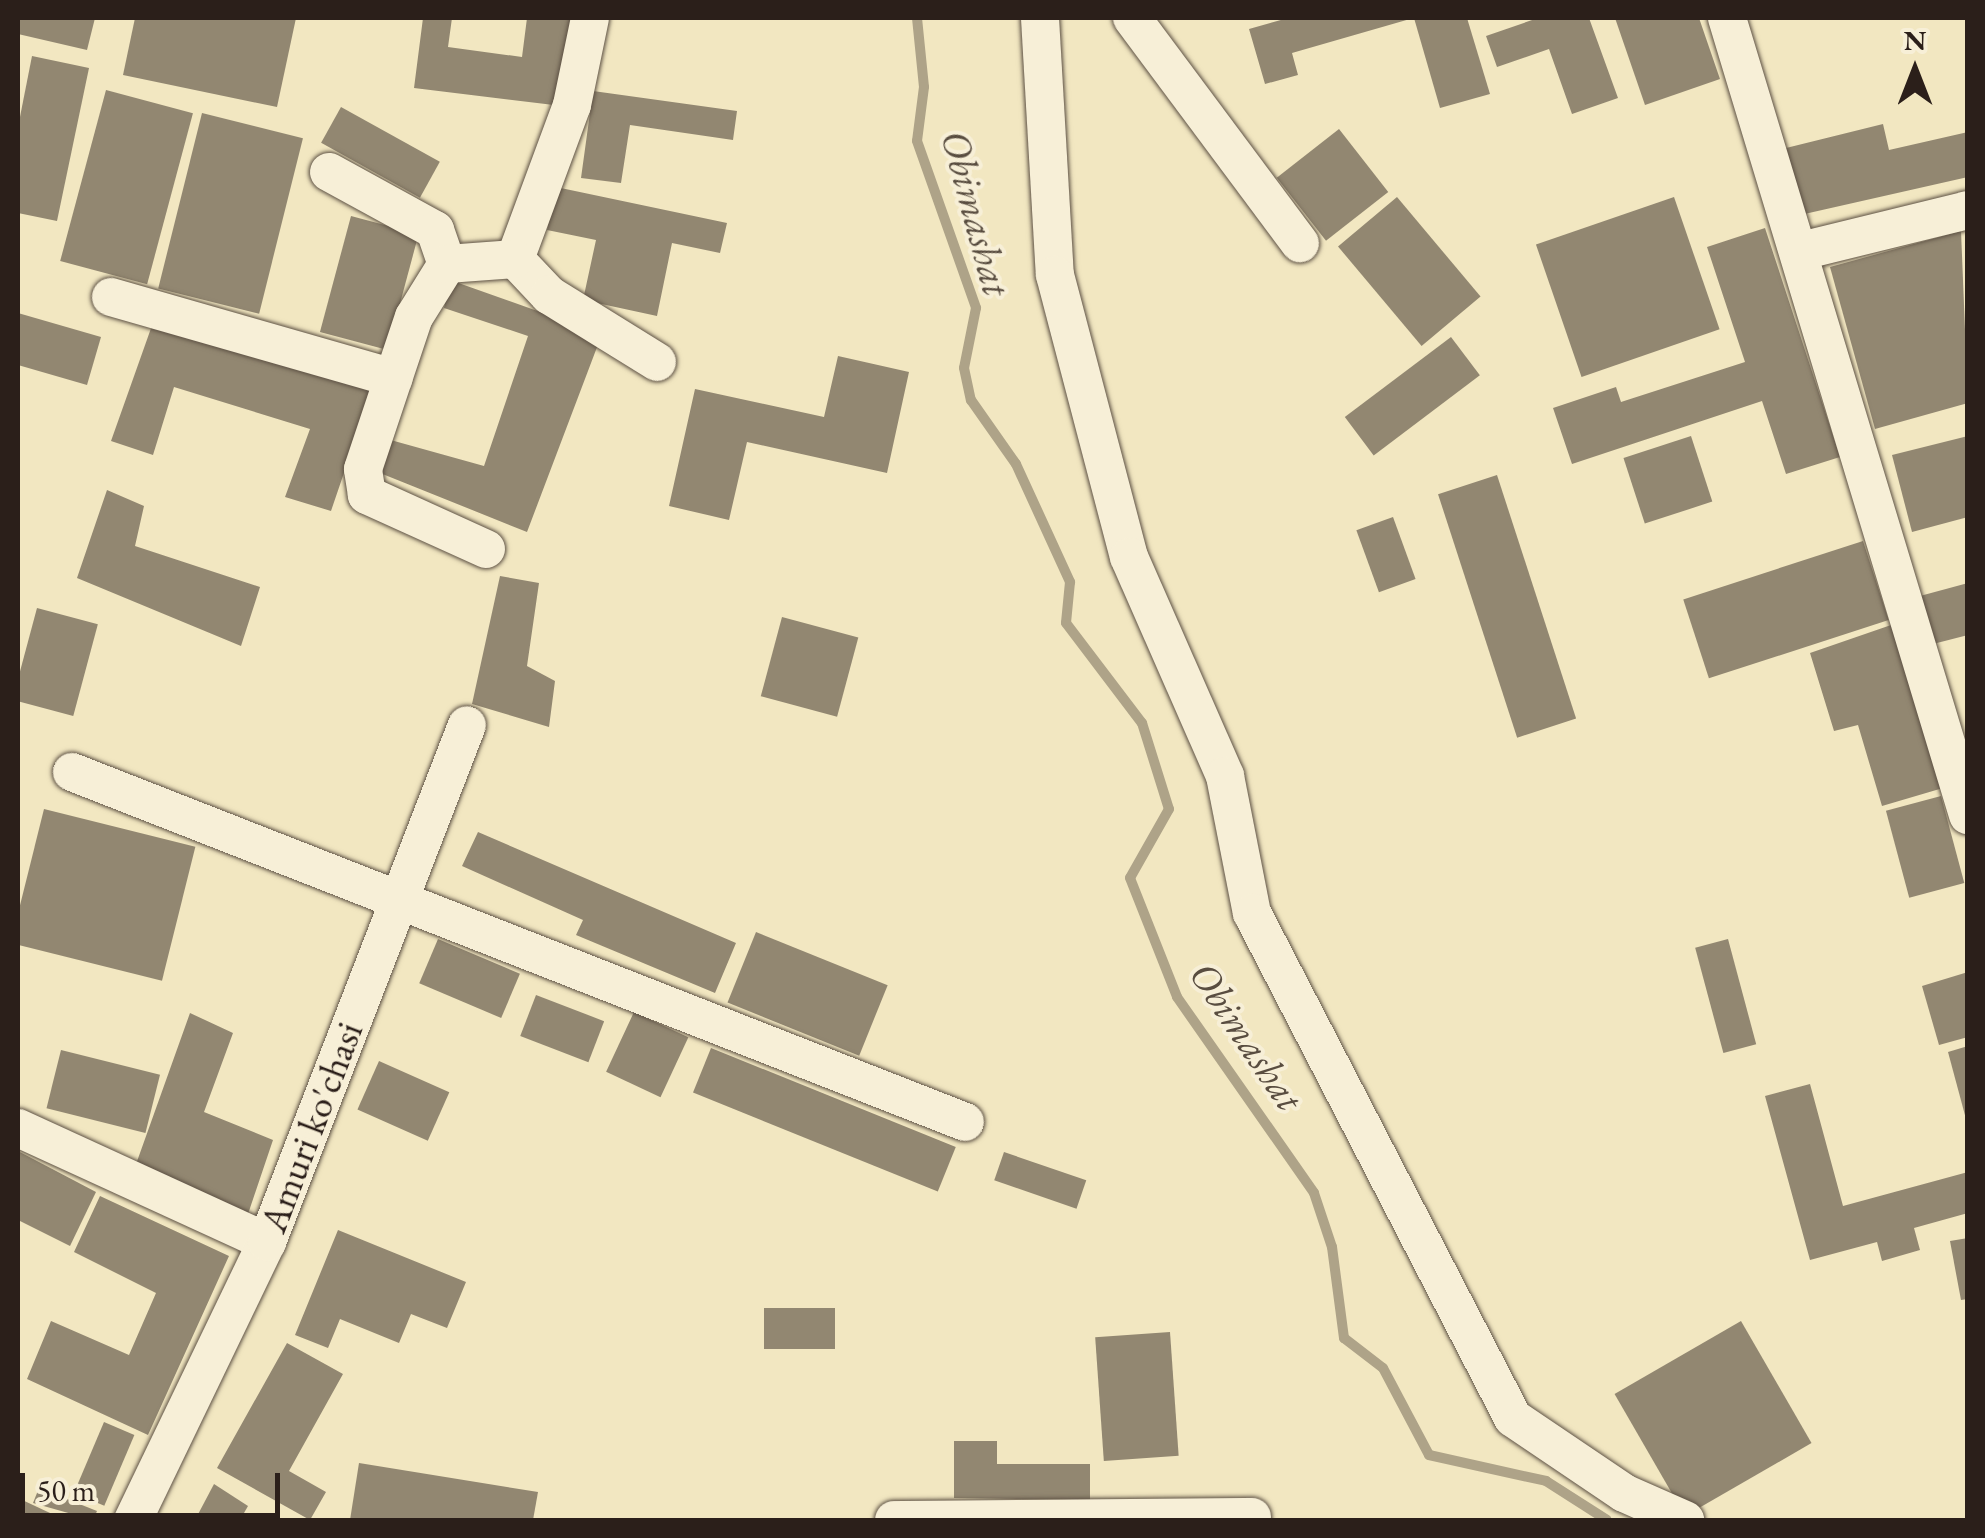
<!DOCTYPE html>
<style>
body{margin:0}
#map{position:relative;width:1985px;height:1538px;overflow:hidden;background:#f2e7c1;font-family:"EB Garamond",serif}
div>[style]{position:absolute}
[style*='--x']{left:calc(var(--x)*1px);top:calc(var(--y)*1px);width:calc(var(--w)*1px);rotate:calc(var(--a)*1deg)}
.stream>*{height:10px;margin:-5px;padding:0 5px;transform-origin:5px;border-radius:5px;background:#aea388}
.building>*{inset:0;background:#928771;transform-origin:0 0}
.roads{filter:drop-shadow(0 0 2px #5d5144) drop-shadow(0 0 2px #5d5144)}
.minor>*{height:38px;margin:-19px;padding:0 19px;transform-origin:19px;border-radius:19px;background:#f7efd7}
span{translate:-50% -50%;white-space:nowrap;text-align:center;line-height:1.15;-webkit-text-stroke:8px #f7efd7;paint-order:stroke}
.street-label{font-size:38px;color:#2b1f1a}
.water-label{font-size:40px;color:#594d40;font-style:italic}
.frame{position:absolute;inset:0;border:20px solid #2b1f1a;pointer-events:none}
.north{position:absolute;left:1865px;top:20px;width:100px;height:100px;-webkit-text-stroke:8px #f7efd7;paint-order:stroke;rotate:0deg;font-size:28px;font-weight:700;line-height:40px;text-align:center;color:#2b1f1a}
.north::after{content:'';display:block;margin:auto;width:35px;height:45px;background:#2b1f1a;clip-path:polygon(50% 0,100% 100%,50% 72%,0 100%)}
.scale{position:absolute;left:20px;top:1473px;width:260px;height:45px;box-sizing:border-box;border:5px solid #2b1f1a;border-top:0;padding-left:12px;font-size:30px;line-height:35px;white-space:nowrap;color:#2b1f1a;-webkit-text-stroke:8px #f7efd7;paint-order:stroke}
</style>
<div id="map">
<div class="stream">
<i style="--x:917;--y:18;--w:69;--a:84.2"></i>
<i style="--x:924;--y:87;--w:54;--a:97.4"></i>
<i style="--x:917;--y:141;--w:177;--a:70.5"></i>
<i style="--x:976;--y:308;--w:61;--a:101.3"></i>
<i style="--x:964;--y:368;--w:33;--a:78"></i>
<i style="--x:971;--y:400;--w:78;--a:54.9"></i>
<i style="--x:1016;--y:464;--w:130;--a:65.4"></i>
<i style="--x:1070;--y:582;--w:41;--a:95.6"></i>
<i style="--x:1066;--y:623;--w:126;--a:52.8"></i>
<i style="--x:1142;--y:723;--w:90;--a:72.6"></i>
<i style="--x:1169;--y:809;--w:79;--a:119.5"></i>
<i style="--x:1130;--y:878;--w:128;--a:68.4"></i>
<i style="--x:1177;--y:997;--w:239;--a:55"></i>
<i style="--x:1314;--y:1193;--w:57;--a:71.6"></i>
<i style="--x:1332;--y:1247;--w:92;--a:82.5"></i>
<i style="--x:1344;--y:1338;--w:49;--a:37.6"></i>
<i style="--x:1383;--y:1368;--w:98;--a:62.1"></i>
<i style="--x:1429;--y:1455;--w:120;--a:12.5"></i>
<i style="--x:1546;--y:1481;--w:72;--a:32.6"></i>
</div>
<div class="building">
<i style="clip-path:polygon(18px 18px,95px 18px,87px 50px,18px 34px)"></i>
<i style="clip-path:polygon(135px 18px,296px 18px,277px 107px,123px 75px)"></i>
<i style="clip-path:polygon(423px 18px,452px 18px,448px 47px,522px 57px,527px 18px,573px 18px,562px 106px,414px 88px)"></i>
<i style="clip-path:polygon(1288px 18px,1410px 18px,1410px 19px,1292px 53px,1298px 75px,1265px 84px,1249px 29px)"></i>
<i style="clip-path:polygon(1414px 18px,1467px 18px,1490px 94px,1440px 108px)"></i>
<i style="clip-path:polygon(1538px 18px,1589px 18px,1618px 98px,1572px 114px,1549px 49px,1497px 67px,1486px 36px)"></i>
<i style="clip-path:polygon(1615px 18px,1699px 18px,1720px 79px,1645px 105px)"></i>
<i style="clip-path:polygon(32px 56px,89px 68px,57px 221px,18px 213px,18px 127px)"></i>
<i style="left:106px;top:90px;width:90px;height:177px;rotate:15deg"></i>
<i style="clip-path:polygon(593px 91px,737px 111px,733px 140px,630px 125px,621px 183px,581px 178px)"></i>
<i style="left:341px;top:107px;width:113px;height:41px;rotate:29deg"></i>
<i style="left:202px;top:113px;width:104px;height:181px;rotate:14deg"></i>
<i style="clip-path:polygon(1883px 124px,1889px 150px,1968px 132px,1968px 177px,1800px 215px,1774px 151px)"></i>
<i style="left:1339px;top:129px;width:80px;height:79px;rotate:52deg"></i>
<i style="clip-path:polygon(556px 187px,727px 223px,720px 253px,672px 243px,657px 316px,583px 300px,596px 240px,547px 230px)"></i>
<i style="left:1397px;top:197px;width:130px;height:77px;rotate:50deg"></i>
<i style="left:1674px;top:197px;width:140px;height:146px;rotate:71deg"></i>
<i style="left:351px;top:216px;width:70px;height:120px;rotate:15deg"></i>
<i style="clip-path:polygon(1765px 228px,1840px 457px,1786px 474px,1762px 401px,1572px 464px,1553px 408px,1616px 387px,1621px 402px,1745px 362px,1707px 247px)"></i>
<i style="clip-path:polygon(1961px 231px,1968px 403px,1875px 429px,1830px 267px)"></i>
<i style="clip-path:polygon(450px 280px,602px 334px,527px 532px,375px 471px,387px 439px,484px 466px,528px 336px,444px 308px)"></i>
<i style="clip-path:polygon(18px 313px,101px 337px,87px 385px,18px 365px)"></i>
<i style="clip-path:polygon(155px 317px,376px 379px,331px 511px,285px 497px,310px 429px,174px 387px,153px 455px,111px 441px)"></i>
<i style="left:1451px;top:337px;width:48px;height:133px;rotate:53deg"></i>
<i style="clip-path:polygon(838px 356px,909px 372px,887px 473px,747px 442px,729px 520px,669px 506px,695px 389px,824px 417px)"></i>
<i style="left:1691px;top:436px;width:69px;height:71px;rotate:72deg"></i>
<i style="clip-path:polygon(1968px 436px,1968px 517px,1912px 532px,1892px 455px)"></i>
<i style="left:1497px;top:475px;width:256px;height:62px;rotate:72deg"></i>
<i style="clip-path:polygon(107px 490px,144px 506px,135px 546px,260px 587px,241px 646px,77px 578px)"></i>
<i style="left:1393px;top:517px;width:66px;height:39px;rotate:70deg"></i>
<i style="left:1863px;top:541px;width:83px;height:189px;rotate:72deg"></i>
<i style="clip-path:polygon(500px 576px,539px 583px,527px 666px,555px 681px,549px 727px,472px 704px)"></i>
<i style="clip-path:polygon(1968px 583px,1968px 635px,1933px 644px,1920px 596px)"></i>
<i style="left:37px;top:608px;width:63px;height:95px;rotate:15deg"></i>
<i style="left:782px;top:617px;width:79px;height:82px;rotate:15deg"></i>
<i style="clip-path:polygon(1894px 624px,1943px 788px,1882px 806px,1858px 725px,1834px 731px,1810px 653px)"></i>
<i style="left:1941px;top:796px;width:90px;height:57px;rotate:75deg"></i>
<i style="left:44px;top:809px;width:156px;height:138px;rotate:14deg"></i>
<i style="clip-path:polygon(478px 832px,736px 943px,715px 993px,576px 935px,583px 920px,462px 866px)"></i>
<i style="left:756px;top:932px;width:142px;height:76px;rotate:22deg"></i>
<i style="left:438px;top:939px;width:89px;height:48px;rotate:23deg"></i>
<i style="left:1728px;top:939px;width:109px;height:34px;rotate:75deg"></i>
<i style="clip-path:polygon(1968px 972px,1968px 1037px,1939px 1045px,1922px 986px)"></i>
<i style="left:536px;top:995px;width:73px;height:44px;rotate:21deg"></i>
<i style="left:634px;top:1012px;width:60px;height:66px;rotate:25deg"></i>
<i style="clip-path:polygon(190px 1013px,233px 1033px,204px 1112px,273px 1140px,246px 1220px,135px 1167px)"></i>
<i style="clip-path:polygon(1968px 1046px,1968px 1119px,1966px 1119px,1948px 1052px)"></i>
<i style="left:711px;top:1048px;width:264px;height:48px;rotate:22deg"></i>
<i style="left:61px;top:1050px;width:102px;height:60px;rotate:14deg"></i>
<i style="left:379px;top:1061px;width:77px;height:53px;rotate:24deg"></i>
<i style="clip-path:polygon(1810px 1084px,1843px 1206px,1968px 1172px,1968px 1213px,1914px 1228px,1920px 1250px,1882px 1261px,1877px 1242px,1810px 1260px,1765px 1096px)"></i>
<i style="clip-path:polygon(18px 1151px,96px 1192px,70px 1246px,18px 1220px)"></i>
<i style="left:1004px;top:1152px;width:87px;height:30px;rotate:19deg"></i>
<i style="clip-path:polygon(100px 1196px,229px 1256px,148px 1435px,27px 1379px,51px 1321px,129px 1355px,156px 1293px,74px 1252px)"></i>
<i style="clip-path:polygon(338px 1230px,466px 1282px,447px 1328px,411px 1314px,399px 1343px,340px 1319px,328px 1348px,295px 1335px)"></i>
<i style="clip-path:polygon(1968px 1238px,1968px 1299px,1961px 1300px,1950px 1241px)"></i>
<i style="left:764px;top:1308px;width:71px;height:41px"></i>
<i style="left:1741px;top:1321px;width:141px;height:146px;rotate:60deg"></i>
<i style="left:1170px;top:1332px;width:124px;height:75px;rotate:86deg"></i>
<i style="clip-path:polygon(287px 1343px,343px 1374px,289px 1471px,326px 1492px,310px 1520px,217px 1468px)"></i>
<i style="left:104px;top:1422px;width:33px;height:77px;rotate:23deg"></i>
<i style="clip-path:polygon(954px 1441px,997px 1441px,997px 1464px,1090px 1464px,1090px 1500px,954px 1498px)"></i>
<i style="clip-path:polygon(359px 1463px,538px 1492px,533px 1520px,350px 1520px)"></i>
<i style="clip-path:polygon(214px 1484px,248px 1506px,240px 1520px,195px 1520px)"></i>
<i style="clip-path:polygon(39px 1488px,97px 1511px,93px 1520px,33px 1503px)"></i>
<i style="clip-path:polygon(18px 1498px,65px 1520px,18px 1520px)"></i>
</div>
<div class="roads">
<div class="minor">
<i style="--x:590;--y:18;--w:89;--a:101.7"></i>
<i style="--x:572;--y:105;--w:164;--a:110.3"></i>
<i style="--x:515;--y:259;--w:50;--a:46.6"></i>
<i style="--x:549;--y:295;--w:127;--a:31.8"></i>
<i style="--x:1040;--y:18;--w:257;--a:86.7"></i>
<i style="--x:1055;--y:275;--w:292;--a:75.3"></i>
<i style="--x:1129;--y:557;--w:239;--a:66.3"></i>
<i style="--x:1225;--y:776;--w:140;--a:78.9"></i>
<i style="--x:1252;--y:913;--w:568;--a:62.67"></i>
<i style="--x:1513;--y:1418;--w:134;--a:34"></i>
<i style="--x:1624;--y:1493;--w:67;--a:23.9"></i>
<i style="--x:1132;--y:18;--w:281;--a:53.3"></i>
<i style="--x:1727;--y:18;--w:833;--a:73.18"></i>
<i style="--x:329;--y:172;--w:121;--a:28.7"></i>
<i style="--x:435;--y:230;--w:36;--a:71"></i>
<i style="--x:1801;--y:251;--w:172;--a:-13.8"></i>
<i style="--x:111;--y:297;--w:294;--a:16"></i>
<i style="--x:486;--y:549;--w:131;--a:-155.6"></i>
<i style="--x:367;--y:495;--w:26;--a:-99"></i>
<i style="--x:363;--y:469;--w:160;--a:-71.5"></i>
<i style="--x:414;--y:317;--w:62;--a:-58.1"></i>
<i style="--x:447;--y:264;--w:68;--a:-4.2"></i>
<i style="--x:72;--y:772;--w:959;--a:21.4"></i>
<i style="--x:18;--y:1128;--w:274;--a:24.6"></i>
<i style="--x:133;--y:1520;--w:309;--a:-64.3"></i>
<i style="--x:267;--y:1242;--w:554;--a:-68.85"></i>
<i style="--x:894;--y:1520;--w:358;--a:-0.5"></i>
</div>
</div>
<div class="street-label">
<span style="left:311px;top:1127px;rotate:-69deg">Amuri ko'chasi</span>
</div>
<div class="water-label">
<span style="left:976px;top:213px;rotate:75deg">Obimashat</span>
<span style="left:1247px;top:1036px;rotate:56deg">Obimashat</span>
</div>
<div class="frame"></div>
<div class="north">N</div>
<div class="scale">50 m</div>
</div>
